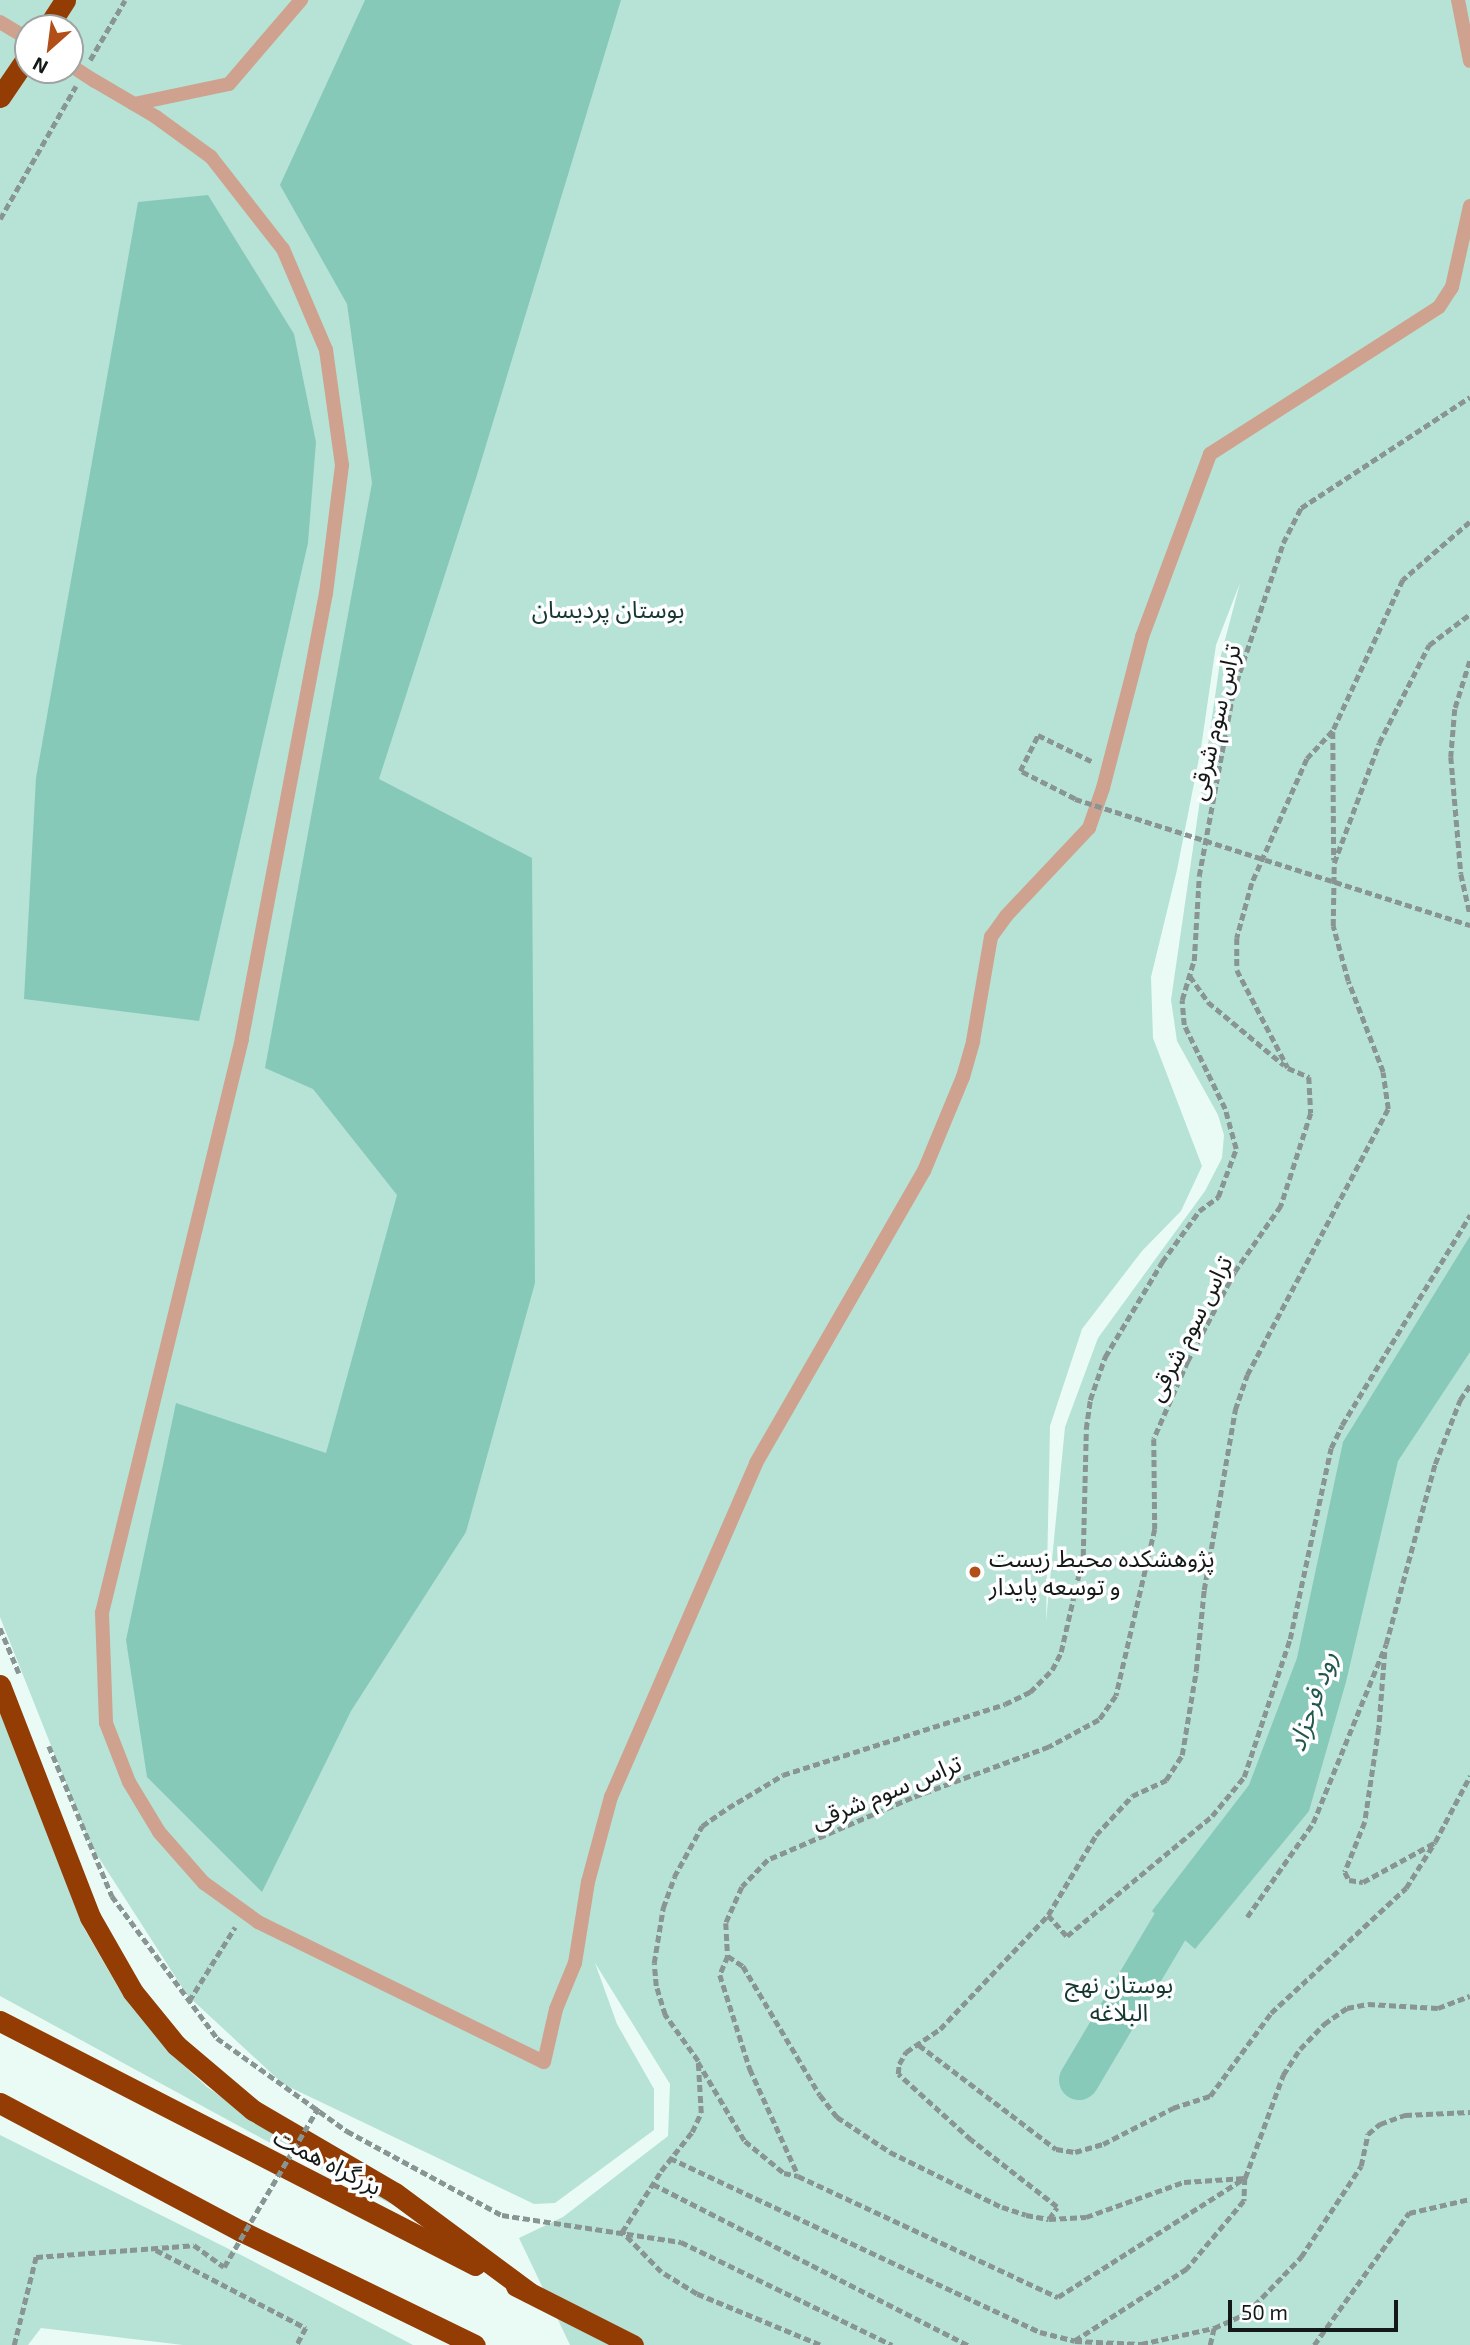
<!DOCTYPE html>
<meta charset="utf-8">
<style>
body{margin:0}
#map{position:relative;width:1470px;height:2345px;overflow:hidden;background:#eafbf6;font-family:"Exo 2","Noto Sans Arabic",sans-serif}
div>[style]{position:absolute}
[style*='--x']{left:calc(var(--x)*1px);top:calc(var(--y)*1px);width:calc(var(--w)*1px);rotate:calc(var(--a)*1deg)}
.green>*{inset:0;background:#b7e2d6}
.forest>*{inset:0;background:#87c9b9}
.water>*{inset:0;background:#87cab9}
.river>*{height:40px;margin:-20px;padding:0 20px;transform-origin:20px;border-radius:20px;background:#87cab9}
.path>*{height:4.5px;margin-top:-2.25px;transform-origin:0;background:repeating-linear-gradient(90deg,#899592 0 7px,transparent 0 10.5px)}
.lane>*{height:14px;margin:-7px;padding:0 7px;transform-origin:7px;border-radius:7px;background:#cea28e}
.highway>*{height:21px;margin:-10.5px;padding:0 10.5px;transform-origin:10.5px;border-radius:10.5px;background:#933c04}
.path-bridge>*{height:4.5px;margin-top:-2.25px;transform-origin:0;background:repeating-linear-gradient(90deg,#899592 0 7px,transparent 0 10.5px)}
.lane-bridge>*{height:14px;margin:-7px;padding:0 7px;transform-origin:7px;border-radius:7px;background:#cea28e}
.dots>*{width:19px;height:19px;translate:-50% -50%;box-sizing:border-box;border:4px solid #fff;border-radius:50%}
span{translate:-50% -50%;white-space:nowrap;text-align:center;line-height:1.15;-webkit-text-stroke:7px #fff;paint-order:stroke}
.park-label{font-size:24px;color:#173830}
.street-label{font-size:24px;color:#131917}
.poi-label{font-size:24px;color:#131917}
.left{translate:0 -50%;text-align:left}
.water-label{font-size:26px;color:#21574c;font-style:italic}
.north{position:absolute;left:14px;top:14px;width:70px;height:70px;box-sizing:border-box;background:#fff;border:2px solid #a1a3a2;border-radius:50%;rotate:208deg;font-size:19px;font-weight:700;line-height:28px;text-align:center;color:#131917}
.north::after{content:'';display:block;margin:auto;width:24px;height:32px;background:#b24e17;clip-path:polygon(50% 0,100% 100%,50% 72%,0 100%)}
.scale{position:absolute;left:1228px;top:2300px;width:170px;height:32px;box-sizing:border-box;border:4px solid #131917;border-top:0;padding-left:9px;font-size:21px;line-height:24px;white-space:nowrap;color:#131917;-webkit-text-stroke:5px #fff;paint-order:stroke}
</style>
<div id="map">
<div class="green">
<i style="clip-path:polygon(evenodd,0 0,1470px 0,1470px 2345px,570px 2345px,519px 2238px,563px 2217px,668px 2136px,670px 2084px,595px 1963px,617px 2024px,654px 2089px,654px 2130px,555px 2203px,534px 2204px,283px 2084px,187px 1995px,90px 1844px,0 1617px,0 0,28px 28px,70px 28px,70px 70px,28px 70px,28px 28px,0 0,1240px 583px,1221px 655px,1171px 1000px,1177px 1041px,1218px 1115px,1224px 1135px,1222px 1158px,1205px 1191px,1098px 1338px,1065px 1427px,1046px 1621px,1050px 1426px,1082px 1329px,1142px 1251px,1181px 1211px,1202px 1166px,1153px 1038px,1151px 977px,1177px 870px,1201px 748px,1216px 645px,1240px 583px)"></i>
<i style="clip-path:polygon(0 1711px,85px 1930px,118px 1987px,167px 2050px,207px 2087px,262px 2125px,407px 2212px,263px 2139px,0 1996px)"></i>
<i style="clip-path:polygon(0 2135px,245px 2257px,413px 2345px,183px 2345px,41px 2328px,28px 2345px,0 2345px)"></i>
</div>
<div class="forest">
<i style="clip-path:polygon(365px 0,621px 0,476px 478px,379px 779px,532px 858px,535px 1283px,466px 1532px,351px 1711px,262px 1892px,147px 1777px,126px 1640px,176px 1403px,326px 1453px,397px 1195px,313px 1089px,265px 1068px,372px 483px,347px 304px,280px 185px)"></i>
<i style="clip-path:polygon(208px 195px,294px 334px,316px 442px,308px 543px,199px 1021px,24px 999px,36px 778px,138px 202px)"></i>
</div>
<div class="water">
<i style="clip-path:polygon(1470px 1236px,1470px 1352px,1398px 1461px,1346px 1682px,1309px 1811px,1195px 1949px,1152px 1911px,1249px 1785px,1297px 1658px,1343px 1442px)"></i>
</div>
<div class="river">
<i style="--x:1079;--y:2080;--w:204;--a:-59.3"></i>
<i style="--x:1183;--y:1905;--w:28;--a:-48"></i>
</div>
<div class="path">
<i style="--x:90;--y:60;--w:69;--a:-59.7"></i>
<i style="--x:0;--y:219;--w:153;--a:-60.3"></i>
<i style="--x:1470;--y:522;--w:89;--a:139.1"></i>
<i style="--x:1403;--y:580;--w:166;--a:114.9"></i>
<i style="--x:1333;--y:731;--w:38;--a:133"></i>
<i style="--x:1307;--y:759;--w:136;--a:113.9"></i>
<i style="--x:1252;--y:883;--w:57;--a:105.3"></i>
<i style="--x:1237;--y:938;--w:32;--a:90"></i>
<i style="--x:1237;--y:970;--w:110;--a:62.5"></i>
<i style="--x:1288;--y:1068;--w:23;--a:23"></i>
<i style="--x:1309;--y:1077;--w:36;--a:87"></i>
<i style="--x:1311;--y:1113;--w:98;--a:107.9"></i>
<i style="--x:1281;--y:1206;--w:80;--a:124.9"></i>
<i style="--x:1235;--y:1272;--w:101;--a:117.8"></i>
<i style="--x:1188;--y:1361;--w:85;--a:113.6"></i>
<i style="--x:1154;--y:1439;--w:90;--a:89.4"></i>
<i style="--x:1155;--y:1529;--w:171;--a:103.1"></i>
<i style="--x:1116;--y:1696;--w:29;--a:125"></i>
<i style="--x:1099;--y:1720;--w:57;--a:151.6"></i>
<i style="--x:1049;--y:1747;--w:146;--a:159.6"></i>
<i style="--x:912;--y:1798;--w:157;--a:156.7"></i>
<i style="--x:768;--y:1860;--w:37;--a:134"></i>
<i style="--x:742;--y:1887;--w:39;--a:114"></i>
<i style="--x:726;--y:1923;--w:33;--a:87"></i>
<i style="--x:728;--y:1956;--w:18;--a:34"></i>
<i style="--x:743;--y:1966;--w:150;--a:59.2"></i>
<i style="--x:820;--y:2095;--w:28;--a:52"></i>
<i style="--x:837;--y:2117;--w:64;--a:33.4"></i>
<i style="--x:890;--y:2152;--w:125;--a:26.2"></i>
<i style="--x:1002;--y:2207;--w:25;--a:18"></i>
<i style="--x:1026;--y:2215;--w:23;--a:10"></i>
<i style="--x:1049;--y:2219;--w:14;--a:-56"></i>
<i style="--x:1057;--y:2207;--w:109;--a:-142.1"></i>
<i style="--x:971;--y:2140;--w:98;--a:-137.9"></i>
<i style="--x:898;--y:2074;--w:10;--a:-84"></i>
<i style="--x:899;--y:2064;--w:14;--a:-60"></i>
<i style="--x:906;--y:2052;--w:41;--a:-34.1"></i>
<i style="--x:940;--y:2029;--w:157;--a:-46.5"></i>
<i style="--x:1048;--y:1915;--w:93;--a:-59"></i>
<i style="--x:1096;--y:1835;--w:53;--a:-47.3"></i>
<i style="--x:1132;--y:1796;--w:38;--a:-25"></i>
<i style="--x:1166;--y:1780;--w:30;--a:-57"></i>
<i style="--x:1182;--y:1755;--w:85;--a:-80.5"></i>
<i style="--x:1196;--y:1671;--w:81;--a:-84.4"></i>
<i style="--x:1204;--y:1590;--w:183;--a:-80.2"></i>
<i style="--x:1235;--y:1410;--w:37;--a:-71"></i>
<i style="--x:1247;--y:1375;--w:301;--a:-62.1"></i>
<i style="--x:1388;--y:1109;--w:37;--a:-98"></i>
<i style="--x:1383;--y:1072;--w:97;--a:-111"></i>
<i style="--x:1348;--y:981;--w:57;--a:-105.3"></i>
<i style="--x:1333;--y:926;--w:63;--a:-89.1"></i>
<i style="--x:1334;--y:863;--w:128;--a:-69.4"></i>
<i style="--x:1379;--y:743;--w:110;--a:-63"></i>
<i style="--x:1429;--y:645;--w:51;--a:-37.1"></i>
<i style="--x:1470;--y:661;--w:50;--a:107.4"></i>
<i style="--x:1455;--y:709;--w:48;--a:94.8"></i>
<i style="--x:1451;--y:757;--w:117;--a:85.1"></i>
<i style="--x:1461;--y:874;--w:41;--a:77.3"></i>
<i style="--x:1333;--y:732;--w:128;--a:89.6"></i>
<i style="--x:1075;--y:799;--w:62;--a:-153"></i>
<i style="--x:1020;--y:771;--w:40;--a:-63.4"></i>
<i style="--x:1038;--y:735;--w:61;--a:26.1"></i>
<i style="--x:1194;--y:961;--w:85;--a:-86.6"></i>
<i style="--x:1199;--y:876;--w:187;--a:-79.5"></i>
<i style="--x:1233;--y:692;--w:157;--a:-71.4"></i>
<i style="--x:1283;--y:543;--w:39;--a:-63"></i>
<i style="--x:1301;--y:508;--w:202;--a:-33.3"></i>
<i style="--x:1190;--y:976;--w:32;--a:55"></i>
<i style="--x:1208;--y:1002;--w:99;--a:39.7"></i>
<i style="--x:0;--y:1628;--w:49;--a:67.1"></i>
<i style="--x:1385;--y:1652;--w:76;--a:94.5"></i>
<i style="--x:1379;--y:1728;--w:95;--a:98.5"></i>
<i style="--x:1365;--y:1822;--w:54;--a:111.8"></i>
<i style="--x:1345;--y:1872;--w:9;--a:63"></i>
<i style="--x:1349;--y:1880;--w:14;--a:8"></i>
<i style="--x:1363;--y:1882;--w:81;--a:-28.8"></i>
<i style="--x:49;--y:1746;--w:163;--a:67.2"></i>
<i style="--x:112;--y:1896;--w:177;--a:53.5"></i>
<i style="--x:217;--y:2038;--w:160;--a:35.6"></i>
<i style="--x:347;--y:2131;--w:176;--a:28.5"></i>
<i style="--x:502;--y:2215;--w:181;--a:8.6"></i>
<i style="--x:681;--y:2242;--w:235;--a:26"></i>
<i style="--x:1048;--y:1915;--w:28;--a:48"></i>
<i style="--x:1067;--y:1936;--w:188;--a:-39.6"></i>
<i style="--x:1212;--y:1816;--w:50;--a:-50.6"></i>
<i style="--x:1244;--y:1777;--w:145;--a:-71.6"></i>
<i style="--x:1290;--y:1639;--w:195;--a:-77.9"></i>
<i style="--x:1331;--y:1448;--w:25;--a:-64"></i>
<i style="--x:1342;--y:1425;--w:246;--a:-58.6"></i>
<i style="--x:1247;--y:1917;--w:115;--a:-54.9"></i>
<i style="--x:1313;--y:1823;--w:193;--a:-67.8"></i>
<i style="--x:1386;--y:1644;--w:187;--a:-74.8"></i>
<i style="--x:1435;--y:1464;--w:69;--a:-68.7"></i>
<i style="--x:1460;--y:1400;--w:18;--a:-56"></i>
<i style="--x:728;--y:1956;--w:21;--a:113"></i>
<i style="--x:720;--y:1975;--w:99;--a:72.3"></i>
<i style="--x:750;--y:2069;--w:116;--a:65.6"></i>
<i style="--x:189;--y:2001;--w:87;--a:-58.1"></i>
<i style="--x:919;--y:2045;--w:172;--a:37.2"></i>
<i style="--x:1056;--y:2149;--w:19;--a:9"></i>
<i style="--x:1075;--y:2152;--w:29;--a:-16"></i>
<i style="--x:1103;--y:2144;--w:79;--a:-27.2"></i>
<i style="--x:1173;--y:2108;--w:39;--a:-18"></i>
<i style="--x:1210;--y:2096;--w:103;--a:-53.7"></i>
<i style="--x:1271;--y:2013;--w:184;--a:-42.8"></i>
<i style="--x:1406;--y:1888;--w:54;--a:-57.8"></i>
<i style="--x:1435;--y:1842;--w:75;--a:-62.1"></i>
<i style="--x:698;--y:2062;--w:92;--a:59.3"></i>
<i style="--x:745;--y:2141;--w:50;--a:39.4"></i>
<i style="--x:784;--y:2173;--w:14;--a:12"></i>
<i style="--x:798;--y:2176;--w:287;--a:25"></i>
<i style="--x:1058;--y:2297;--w:222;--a:-32.5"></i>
<i style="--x:1245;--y:2178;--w:110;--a:-69.7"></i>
<i style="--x:1283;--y:2075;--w:31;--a:-57"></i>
<i style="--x:1300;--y:2049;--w:35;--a:-46"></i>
<i style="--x:1324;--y:2024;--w:28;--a:-35"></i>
<i style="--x:1347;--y:2008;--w:21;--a:-11"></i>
<i style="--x:1368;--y:2004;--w:70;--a:3.3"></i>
<i style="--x:1438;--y:2008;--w:34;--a:-21"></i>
<i style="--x:670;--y:2158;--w:409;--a:25.2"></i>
<i style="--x:1040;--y:2332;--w:36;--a:14"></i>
<i style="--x:1075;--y:2341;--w:66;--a:2.6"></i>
<i style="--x:1141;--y:2344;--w:75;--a:-12.4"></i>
<i style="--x:653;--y:2184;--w:354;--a:27.1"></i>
<i style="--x:1049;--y:2219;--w:37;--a:-3"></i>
<i style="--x:1086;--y:2217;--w:104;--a:-19.7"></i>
<i style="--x:1184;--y:2182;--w:61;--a:-3.8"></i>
<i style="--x:1245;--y:2178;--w:23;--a:92"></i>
<i style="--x:1244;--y:2201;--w:89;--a:130"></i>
<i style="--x:1187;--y:2269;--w:133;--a:147.3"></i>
<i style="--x:156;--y:2250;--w:169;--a:27.5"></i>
<i style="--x:306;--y:2328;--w:19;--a:118"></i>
<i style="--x:14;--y:2345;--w:91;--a:-76"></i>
<i style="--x:36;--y:2257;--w:158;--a:-4.3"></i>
<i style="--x:194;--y:2245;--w:37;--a:36"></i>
<i style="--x:820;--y:2345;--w:133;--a:-157.5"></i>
<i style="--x:697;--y:2294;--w:42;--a:-148.6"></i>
<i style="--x:661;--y:2272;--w:56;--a:-134.3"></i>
<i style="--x:622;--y:2232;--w:72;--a:-57.4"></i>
<i style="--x:661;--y:2171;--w:50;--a:-51.5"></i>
<i style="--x:692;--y:2132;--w:21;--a:-65"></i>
<i style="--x:701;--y:2113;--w:52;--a:-93.3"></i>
<i style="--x:698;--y:2061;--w:57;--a:-125.7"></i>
<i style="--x:665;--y:2015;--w:30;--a:-107"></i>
<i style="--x:656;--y:1986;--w:23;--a:-95"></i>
<i style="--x:654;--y:1963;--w:56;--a:-80.7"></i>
<i style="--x:663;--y:1908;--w:33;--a:-70"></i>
<i style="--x:674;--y:1877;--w:58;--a:-61.2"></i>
<i style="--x:702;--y:1826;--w:32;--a:-35"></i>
<i style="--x:728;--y:1808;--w:64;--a:-31"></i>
<i style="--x:783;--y:1775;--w:233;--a:-17.7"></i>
<i style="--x:1005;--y:1704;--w:28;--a:-26"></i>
<i style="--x:1030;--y:1692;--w:31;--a:-45"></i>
<i style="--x:1052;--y:1670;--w:20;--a:-63"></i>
<i style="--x:1061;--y:1652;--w:98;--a:-77.1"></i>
<i style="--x:1083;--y:1556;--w:127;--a:-88.6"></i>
<i style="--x:1086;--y:1429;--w:29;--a:-82"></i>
<i style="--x:1090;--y:1400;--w:46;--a:-70.8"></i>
<i style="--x:1105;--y:1357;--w:111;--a:-59"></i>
<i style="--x:1162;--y:1262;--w:63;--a:-54"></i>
<i style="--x:1199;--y:1211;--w:24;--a:-36"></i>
<i style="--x:1218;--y:1197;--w:51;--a:-69.4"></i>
<i style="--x:1236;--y:1149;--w:41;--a:-105.4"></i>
<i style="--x:1225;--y:1109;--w:93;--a:-116"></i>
<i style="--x:1184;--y:1025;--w:25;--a:-95"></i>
<i style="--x:1182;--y:1000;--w:42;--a:-73.3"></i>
<i style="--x:1210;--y:2345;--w:17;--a:-77"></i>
<i style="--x:1214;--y:2328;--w:36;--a:-24"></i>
<i style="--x:1247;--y:2313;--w:78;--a:-46"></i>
<i style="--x:1301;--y:2257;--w:109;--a:-56.6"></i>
<i style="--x:1361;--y:2166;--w:33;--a:-78"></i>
<i style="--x:1368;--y:2134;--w:16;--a:-40"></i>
<i style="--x:1380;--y:2124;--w:27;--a:-20"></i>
<i style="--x:1405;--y:2115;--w:65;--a:-2.6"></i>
<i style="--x:1314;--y:2345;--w:163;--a:-54.3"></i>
<i style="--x:1409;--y:2213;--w:63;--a:-12.9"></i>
</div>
<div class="lane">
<i style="--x:1458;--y:0;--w:62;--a:78.9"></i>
<i style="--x:0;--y:22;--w:33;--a:31"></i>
<i style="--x:95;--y:81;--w:71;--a:30.5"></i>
<i style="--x:156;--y:117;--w:68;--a:36"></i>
<i style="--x:211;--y:157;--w:117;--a:52"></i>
<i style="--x:283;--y:249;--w:110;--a:66.9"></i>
<i style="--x:326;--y:350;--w:116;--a:82.1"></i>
<i style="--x:342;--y:465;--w:129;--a:97.1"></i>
<i style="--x:326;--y:593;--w:454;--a:100.7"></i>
<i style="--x:242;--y:1039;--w:591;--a:103.71"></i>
<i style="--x:102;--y:1613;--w:110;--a:87.9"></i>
<i style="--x:106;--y:1723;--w:63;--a:68.7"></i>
<i style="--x:129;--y:1782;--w:58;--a:59"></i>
<i style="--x:159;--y:1832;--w:68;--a:48.6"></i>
<i style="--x:204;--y:1883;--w:67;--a:35.8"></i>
<i style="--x:258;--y:1922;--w:318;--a:26.1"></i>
<i style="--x:544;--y:2062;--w:54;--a:-77.2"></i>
<i style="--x:556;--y:2009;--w:50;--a:-67.6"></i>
<i style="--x:575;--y:1963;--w:82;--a:-80.9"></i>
<i style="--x:588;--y:1882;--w:88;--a:-74.9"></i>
<i style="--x:611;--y:1797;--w:364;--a:-66.5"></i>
<i style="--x:756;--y:1463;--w:337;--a:-60.1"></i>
<i style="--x:924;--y:1171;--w:102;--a:-67.5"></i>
<i style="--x:963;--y:1077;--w:37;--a:-74"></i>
<i style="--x:973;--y:1041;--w:106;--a:-80.2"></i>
<i style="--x:991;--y:937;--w:26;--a:-54"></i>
<i style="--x:1006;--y:916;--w:121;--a:-46.7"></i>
<i style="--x:1089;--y:828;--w:42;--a:-70.7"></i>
<i style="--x:1103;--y:788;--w:156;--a:-75.5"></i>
<i style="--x:1142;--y:637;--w:195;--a:-69.6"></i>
<i style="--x:1210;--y:454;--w:272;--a:-32.7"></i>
<i style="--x:1439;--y:307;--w:24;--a:-57"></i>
<i style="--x:1452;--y:287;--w:83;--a:-77.5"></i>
<i style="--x:134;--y:104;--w:97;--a:-11.9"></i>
<i style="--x:229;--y:84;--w:111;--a:-49.4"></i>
</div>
<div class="highway">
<i style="--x:47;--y:28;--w:33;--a:-57"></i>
<i style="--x:0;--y:97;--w:50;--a:-55.7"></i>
<i style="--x:0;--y:1685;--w:249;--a:68.8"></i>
<i style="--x:90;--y:1917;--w:86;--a:60.2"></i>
<i style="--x:133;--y:1992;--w:68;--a:50.9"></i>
<i style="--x:176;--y:2045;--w:101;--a:40.2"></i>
<i style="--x:253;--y:2110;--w:164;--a:30.3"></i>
<i style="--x:395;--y:2193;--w:167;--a:36.5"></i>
<i style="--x:0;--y:2021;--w:534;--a:27.19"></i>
<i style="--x:0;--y:2103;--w:273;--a:28"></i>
<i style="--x:241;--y:2231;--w:260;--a:26"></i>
<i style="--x:516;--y:2286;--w:131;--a:26.8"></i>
</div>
<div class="path-bridge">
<i style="--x:1075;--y:799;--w:415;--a:17.7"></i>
<i style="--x:224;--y:2267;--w:185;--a:-59.4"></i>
</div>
<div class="lane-bridge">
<i style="--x:70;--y:65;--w:30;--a:33"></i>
</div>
<div class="dots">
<i style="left:975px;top:1572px;background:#b24e17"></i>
</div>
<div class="park-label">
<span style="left:608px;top:609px">بوستان پردیسان</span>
<span style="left:1119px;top:1998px">بوستان نهج<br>البلاغه</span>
</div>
<div class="street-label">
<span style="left:1214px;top:722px;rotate:-77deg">تراس سوم شرقی</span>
<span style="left:1189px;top:1328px;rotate:-63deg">تراس سوم شرقی</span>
<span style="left:886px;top:1791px;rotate:-22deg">تراس سوم شرقی</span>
<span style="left:328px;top:2161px;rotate:27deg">بزرگراه همت</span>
</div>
<div class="poi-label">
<span class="left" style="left:989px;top:1572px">پژوهشکده محیط زیست<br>و توسعه پایدار</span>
</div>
<div class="water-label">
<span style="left:1311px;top:1701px;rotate:-71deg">رود فرحزاد</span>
</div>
<div class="north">N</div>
<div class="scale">50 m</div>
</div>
